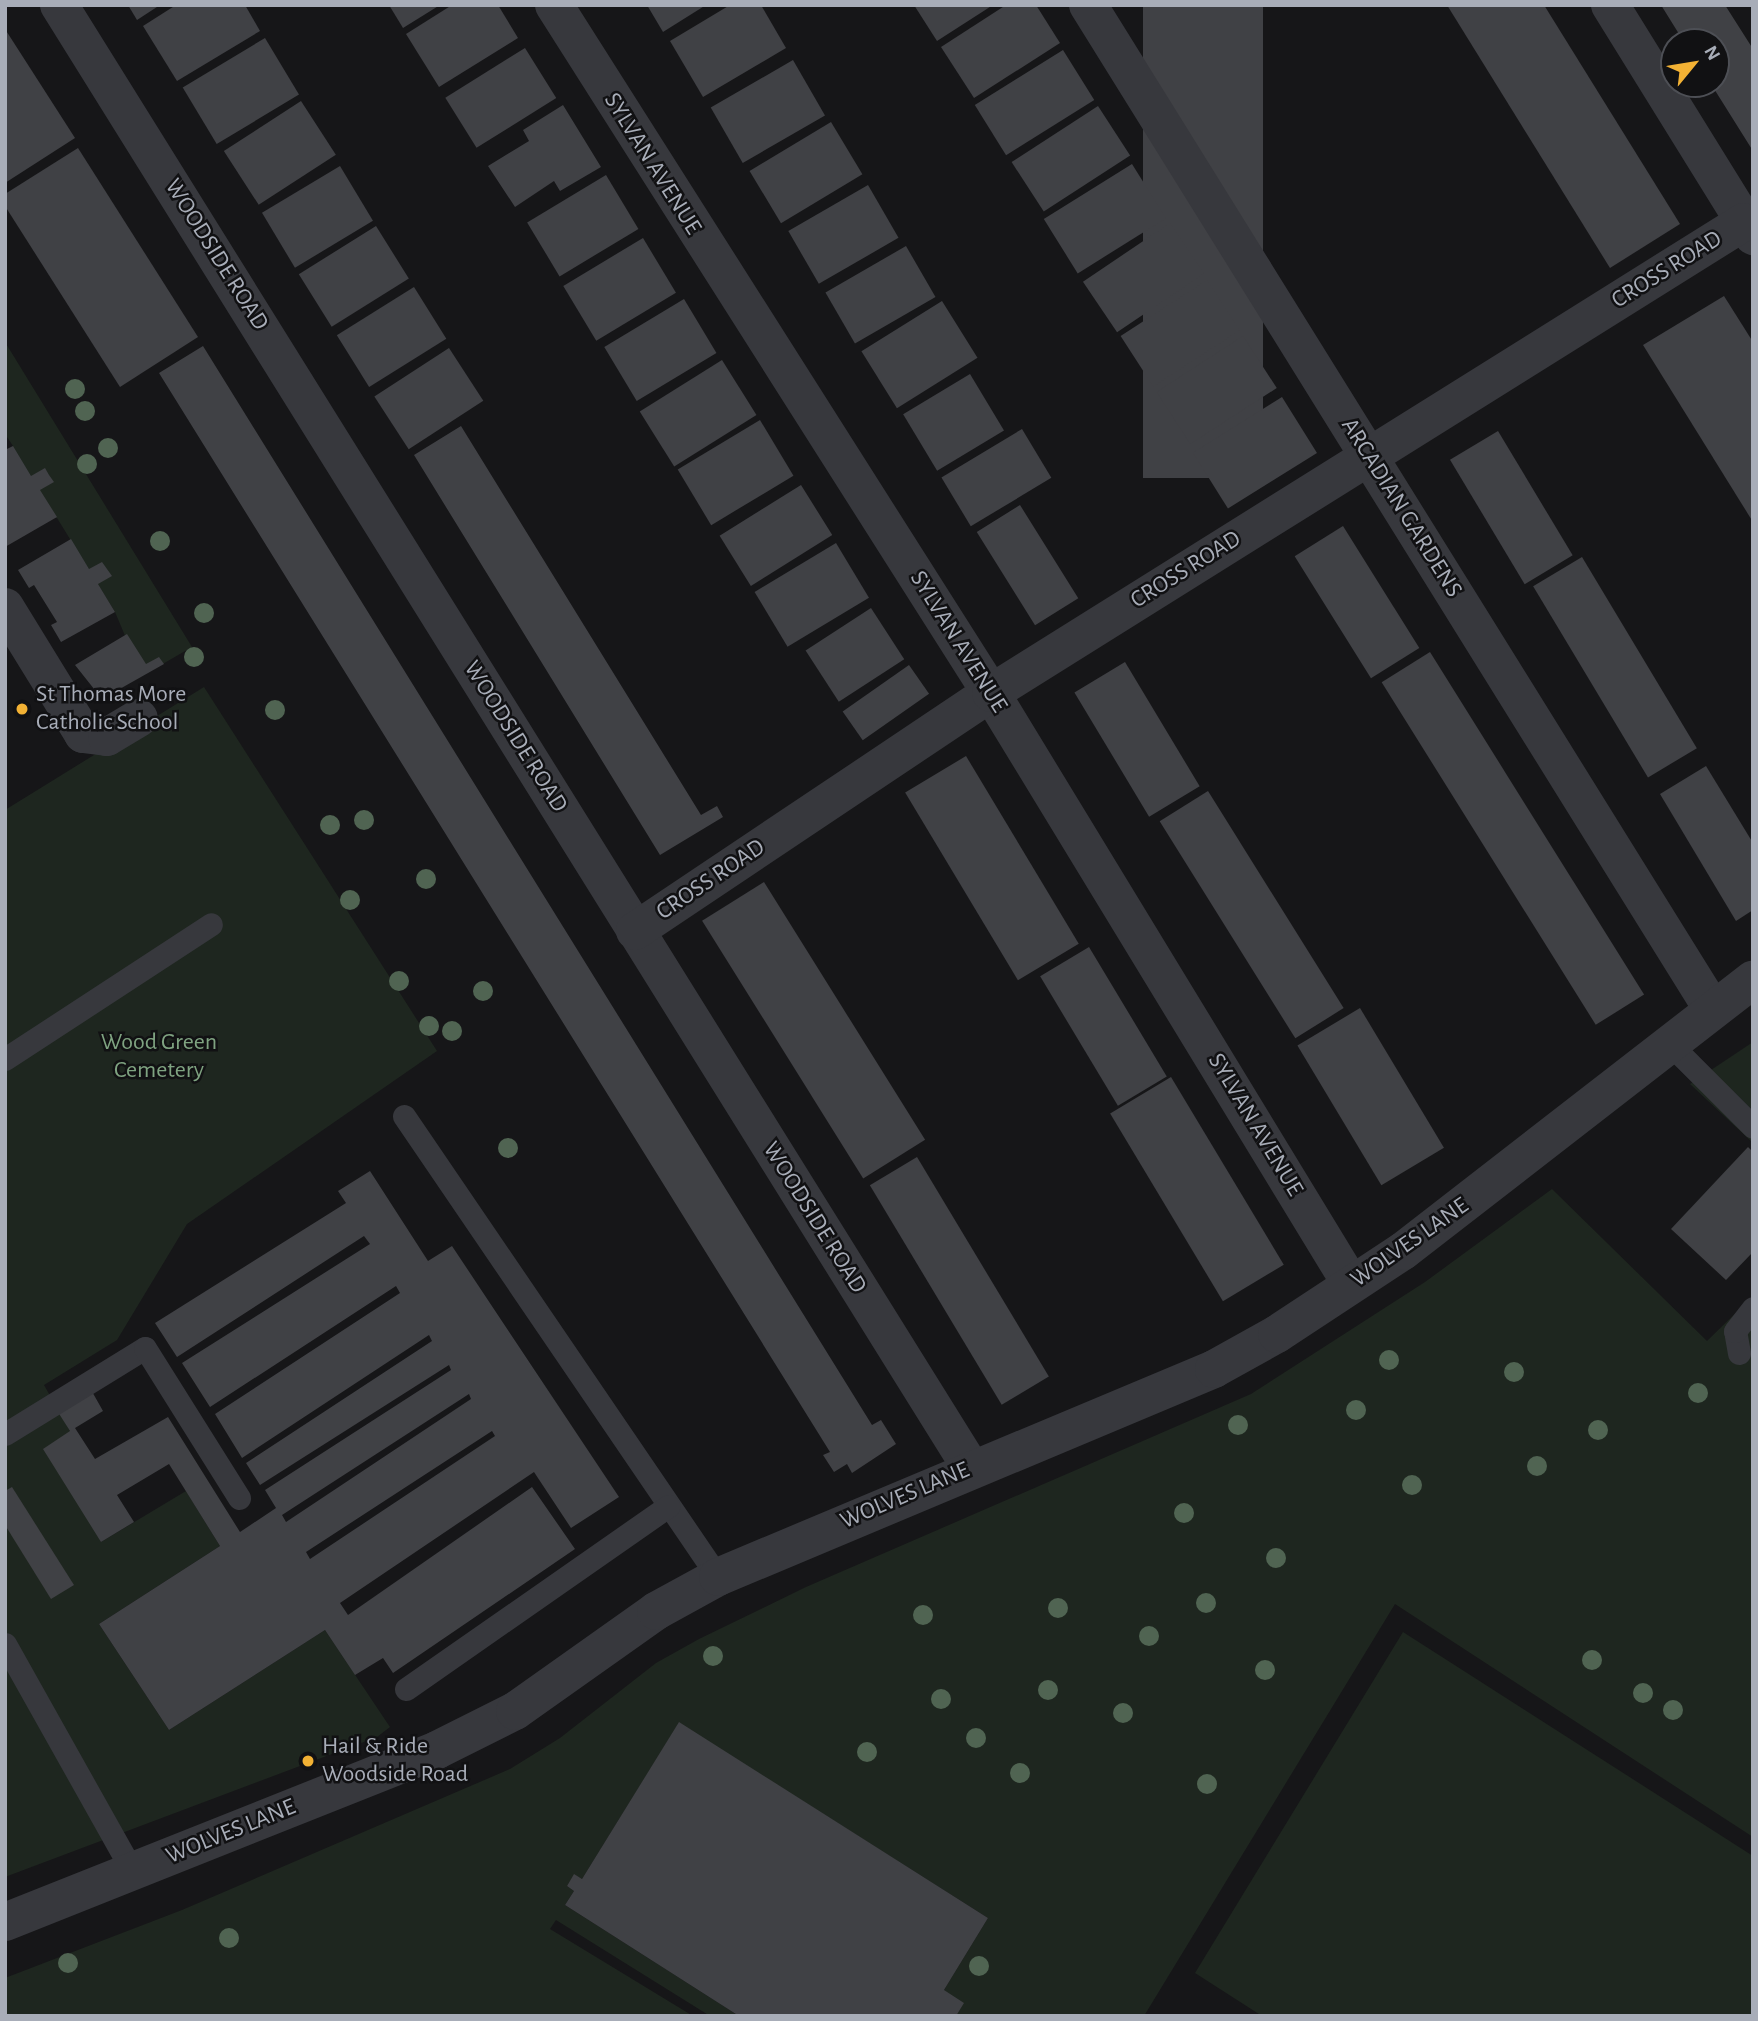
<!DOCTYPE html>
<style>
body{margin:0}
#map{position:relative;width:1758px;height:2021px;overflow:hidden;background:#161618;font-family:"Alegreya Sans",sans-serif}
div>[style]{position:absolute}
[style*='--x']{left:calc(var(--x)*1px);top:calc(var(--y)*1px);width:calc(var(--w)*1px);rotate:calc(var(--a)*1deg)}
.green>*{inset:0;background:#1e261f}
.building>*{inset:0;background:#404145;transform-origin:0 0}
.service>*{height:23px;margin:-11.5px;padding:0 11.5px;transform-origin:11.5px;border-radius:11.5px;background:#37383d}
.minor>*{height:38px;margin:-19px;padding:0 19px;transform-origin:19px;border-radius:19px;background:#37383d}
.tertiary>*{height:38px;margin:-19px;padding:0 19px;transform-origin:19px;border-radius:19px;background:#37383d}
.trees>*{width:20px;height:20px;margin:-10px;border-radius:50%;background:#506452}
.dots>*{width:19px;height:19px;translate:-50% -50%;box-sizing:border-box;border:4px solid #111113;border-radius:50%}
span{translate:-50% -50%;white-space:nowrap;text-align:center;line-height:1.15;-webkit-text-stroke:5px #111113;paint-order:stroke}
.street-label{font-size:24px;color:#a8adb8}
.poi-label{font-size:24px;color:#a8adb8}
.left{translate:0 -50%;text-align:left}
.park-label{font-size:24px;color:#7fa381}
.frame{position:absolute;inset:0;border:7px solid #a8adb8;pointer-events:none}
.north{position:absolute;left:1660px;top:28px;width:70px;height:70px;box-sizing:border-box;background:#111113;border:2px solid #4d4f55;border-radius:50%;rotate:60deg;font-size:19px;font-weight:700;line-height:28px;text-align:center;color:#a8adb8}
.north::after{content:'';display:block;margin:auto;width:24px;height:32px;background:#f2b134;clip-path:polygon(50% 0,100% 100%,50% 72%,0 100%)}
</style>
<div id="map">
<div class="green">
<i style="clip-path:polygon(5px 342px,192px 647px,142px 676px,115px 612px,57px 518px,43px 514px,9px 454px,13px 446px,5px 434px)"></i>
<i style="clip-path:polygon(204px 687px,437px 1051px,187px 1224px,117px 1340px,44px 1385px,70px 1431px,101px 1542px,186px 1491px,220px 1546px,99px 1624px,169px 1730px,325px 1630px,390px 1727px,377px 1737px,5px 1877px,5px 810px)"></i>
<i style="clip-path:polygon(1753px 1042px,1753px 1143px,1690px 1084px)"></i>
<i style="clip-path:polygon(1552px 1189px,1707px 1341px,1753px 1296px,1753px 1837px,1395px 1604px,1144px 2016px,956px 2016px,944px 1990px,988px 1918px,679px 1723px,582px 1879px,574px 1875px,567px 1886px,574px 1891px,565px 1905px,739px 2016px,710px 2016px,556px 1920px,550px 1929px,693px 2016px,5px 2016px,5px 1978px,182px 1910px,510px 1769px,560px 1738px,656px 1663px,699px 1639px,806px 1587px,1251px 1394px,1425px 1282px)"></i>
<i style="clip-path:polygon(1403px 1632px,1753px 1856px,1753px 2016px,1262px 2016px,1195px 1973px)"></i>
</div>
<div class="building">
<i style="clip-path:polygon(128px 5px,160px 5px,137px 20px)"></i>
<i style="clip-path:polygon(176px 5px,245px 5px,260px 31px,177px 81px,143px 26px)"></i>
<i style="clip-path:polygon(389px 5px,440px 5px,403px 28px)"></i>
<i style="clip-path:polygon(452px 5px,498px 5px,518px 38px,439px 87px,406px 34px)"></i>
<i style="clip-path:polygon(647px 5px,706px 5px,663px 32px)"></i>
<i style="clip-path:polygon(730px 5px,761px 5px,786px 48px,703px 97px,670px 41px)"></i>
<i style="clip-path:polygon(914px 5px,993px 5px,937px 41px)"></i>
<i style="clip-path:polygon(1006px 5px,1036px 5px,1060px 43px,974px 98px,941px 47px)"></i>
<i style="left:1143px;top:5px;width:120px;height:473px"></i>
<i style="clip-path:polygon(1447px 5px,1544px 5px,1680px 224px,1610px 268px)"></i>
<i style="clip-path:polygon(1661px 5px,1725px 5px,1753px 49px,1753px 151px,1711px 84px,1716px 84px,1716px 42px,1684px 42px)"></i>
<i style="clip-path:polygon(5px 29px,75px 138px,5px 183px)"></i>
<i style="left:265px;top:38px;width:66px;height:96px;rotate:59deg"></i>
<i style="left:525px;top:48px;width:59px;height:94px;rotate:58deg"></i>
<i style="left:1063px;top:50px;width:59px;height:104px;rotate:58deg"></i>
<i style="left:793px;top:60px;width:64px;height:95px;rotate:60deg"></i>
<i style="left:301px;top:101px;width:64px;height:92px;rotate:57deg"></i>
<i style="clip-path:polygon(563px 105px,601px 167px,560px 191px,554px 181px,515px 207px,488px 166px,529px 141px,523px 130px)"></i>
<i style="left:1098px;top:106px;width:59px;height:103px;rotate:57deg"></i>
<i style="left:831px;top:122px;width:61px;height:95px;rotate:59deg"></i>
<i style="clip-path:polygon(78px 148px,198px 337px,120px 387px,5px 206px,5px 194px)"></i>
<i style="left:1132px;top:164px;width:64px;height:104px;rotate:58deg"></i>
<i style="left:340px;top:166px;width:64px;height:91px;rotate:59deg"></i>
<i style="left:606px;top:175px;width:63px;height:92px;rotate:59deg"></i>
<i style="left:868px;top:185px;width:61px;height:92px;rotate:60deg"></i>
<i style="left:1170px;top:223px;width:61px;height:105px;rotate:56deg"></i>
<i style="left:376px;top:226px;width:62px;height:91px;rotate:58deg"></i>
<i style="left:643px;top:238px;width:64px;height:93px;rotate:59deg"></i>
<i style="left:906px;top:246px;width:59px;height:93px;rotate:60deg"></i>
<i style="left:1207px;top:280px;width:60px;height:103px;rotate:57deg"></i>
<i style="left:414px;top:287px;width:61px;height:91px;rotate:58deg"></i>
<i style="clip-path:polygon(1724px 296px,1753px 342px,1753px 522px,1643px 345px)"></i>
<i style="left:684px;top:299px;width:63px;height:93px;rotate:59deg"></i>
<i style="left:942px;top:301px;width:67px;height:95px;rotate:58deg"></i>
<i style="left:1243px;top:336px;width:62px;height:103px;rotate:57deg"></i>
<i style="clip-path:polygon(203px 346px,872px 1425px,881px 1420px,896px 1444px,852px 1473px,847px 1464px,834px 1472px,823px 1455px,830px 1452px,159px 373px)"></i>
<i style="left:449px;top:348px;width:63px;height:89px;rotate:57deg"></i>
<i style="left:722px;top:360px;width:65px;height:97px;rotate:58deg"></i>
<i style="left:970px;top:374px;width:66px;height:78px;rotate:59deg"></i>
<i style="left:1282px;top:397px;width:66px;height:105px;rotate:58deg"></i>
<i style="left:760px;top:420px;width:65px;height:96px;rotate:59deg"></i>
<i style="clip-path:polygon(461px 426px,701px 815px,717px 806px,723px 817px,660px 855px,414px 455px)"></i>
<i style="left:1022px;top:429px;width:57px;height:94px;rotate:59deg"></i>
<i style="left:1498px;top:431px;width:145px;height:56px;rotate:59deg"></i>
<i style="clip-path:polygon(13px 446px,31px 476px,45px 468px,49px 475px,54px 482px,40px 490px,57px 517px,5px 547px,5px 450px)"></i>
<i style="left:801px;top:485px;width:59px;height:96px;rotate:58deg"></i>
<i style="left:1020px;top:505px;width:110px;height:51px;rotate:58deg"></i>
<i style="left:1343px;top:526px;width:144px;height:57px;rotate:58deg"></i>
<i style="clip-path:polygon(71px 539px,89px 569px,102px 562px,112px 576px,98px 584px,115px 612px,61px 642px,51px 625px,57px 622px,34px 585px,29px 588px,18px 570px)"></i>
<i style="left:836px;top:543px;width:64px;height:95px;rotate:59deg"></i>
<i style="left:1582px;top:557px;width:223px;height:57px;rotate:59deg"></i>
<i style="left:871px;top:608px;width:61px;height:78px;rotate:57deg"></i>
<i style="clip-path:polygon(127px 634px,146px 664px,159px 657px,164px 664px,102px 699px,75px 665px)"></i>
<i style="left:1430px;top:652px;width:404px;height:57px;rotate:58deg"></i>
<i style="left:1125px;top:662px;width:145px;height:59px;rotate:59deg"></i>
<i style="left:909px;top:665px;width:35px;height:81px;rotate:55deg"></i>
<i style="left:966px;top:756px;width:219px;height:71px;rotate:59deg"></i>
<i style="clip-path:polygon(1706px 766px,1753px 843px,1753px 910px,1736px 921px,1660px 794px)"></i>
<i style="left:1208px;top:791px;width:256px;height:57px;rotate:58deg"></i>
<i style="left:764px;top:882px;width:304px;height:73px;rotate:58deg"></i>
<i style="left:1089px;top:947px;width:151px;height:57px;rotate:59deg"></i>
<i style="left:1360px;top:1008px;width:163px;height:73px;rotate:59deg"></i>
<i style="left:1171px;top:1077px;width:219px;height:71px;rotate:59deg"></i>
<i style="clip-path:polygon(1748px 1147px,1753px 1152px,1753px 1252px,1726px 1280px,1671px 1229px)"></i>
<i style="left:917px;top:1157px;width:256px;height:55px;rotate:59deg"></i>
<i style="clip-path:polygon(evenodd,370px 1171px,428px 1261px,452px 1246px,619px 1497px,571px 1528px,534px 1472px,340px 1603px,348px 1615px,532px 1487px,575px 1549px,393px 1673px,383px 1658px,355px 1675px,325px 1630px,169px 1730px,99px 1624px,220px 1546px,169px 1464px,117px 1495px,134px 1522px,101px 1542px,43px 1449px,70px 1431px,56px 1409px,90px 1388px,103px 1411px,75px 1428px,95px 1459px,168px 1417px,240px 1532px,276px 1508px,265px 1490px,451px 1370px,449px 1365px,260px 1485px,246px 1463px,432px 1341px,429px 1335px,242px 1458px,215px 1414px,400px 1293px,396px 1286px,210px 1407px,182px 1363px,370px 1244px,364px 1236px,177px 1357px,155px 1323px,346px 1203px,338px 1191px,370px 1171px,469px 1394px,471px 1399px,286px 1522px,282px 1515px,469px 1394px,370px 1171px,492px 1431px,495px 1436px,310px 1559px,306px 1552px,492px 1431px)"></i>
<i style="clip-path:polygon(12px 1487px,74px 1585px,51px 1599px,5px 1525px,5px 1491px)"></i>
<i style="clip-path:polygon(679px 1722px,988px 1918px,944px 1990px,964px 2003px,956px 2016px,739px 2016px,565px 1905px,574px 1891px,567px 1886px,574px 1874px,582px 1879px)"></i>
</div>
<div class="service">
<i style="--x:1670;--y:1044;--w:117;--a:45"></i>
<i style="--x:5;--y:1059;--w:246;--a:-33.2"></i>
<i style="--x:404;--y:1116;--w:558;--a:55.74"></i>
<i style="--x:1739;--y:1353;--w:22;--a:-100"></i>
<i style="--x:1735;--y:1331;--w:29;--a:-52"></i>
<i style="--x:5;--y:1434;--w:164;--a:-31.6"></i>
<i style="--x:145;--y:1348;--w:177;--a:57.9"></i>
<i style="--x:5;--y:1644;--w:261;--a:60.7"></i>
<i style="--x:406;--y:1689;--w:320;--a:-34.9"></i>
</div>
<div class="minor">
<i style="--x:59;--y:5;--w:1724;--a:58.06"></i>
<i style="--x:554;--y:5;--w:815;--a:57.58"></i>
<i style="--x:991;--y:693;--w:692;--a:58.65"></i>
<i style="--x:1088;--y:5;--w:1183;--a:58.12"></i>
<i style="--x:1610;--y:5;--w:272;--a:58.2"></i>
<i style="--x:5;--y:607;--w:149;--a:58.4"></i>
<i style="--x:83;--y:734;--w:24;--a:7"></i>
<i style="--x:107;--y:737;--w:37;--a:-31"></i>
<i style="--x:635;--y:931;--w:428;--a:-33.8"></i>
<i style="--x:991;--y:693;--w:888;--a:-32.03"></i>
</div>
<div class="tertiary">
<i style="--x:5;--y:1922;--w:465;--a:-21.7"></i>
<i style="--x:437;--y:1750;--w:87;--a:-26.6"></i>
<i style="--x:515;--y:1711;--w:173;--a:-35.3"></i>
<i style="--x:656;--y:1611;--w:71;--a:-28.7"></i>
<i style="--x:718;--y:1577;--w:538;--a:-22.75"></i>
<i style="--x:1214;--y:1369;--w:72;--a:-29.1"></i>
<i style="--x:1277;--y:1334;--w:151;--a:-33.4"></i>
<i style="--x:1403;--y:1251;--w:443;--a:-37.8"></i>
</div>
<div class="trees">
<i style="left:75px;top:389px"></i>
<i style="left:85px;top:411px"></i>
<i style="left:108px;top:448px"></i>
<i style="left:87px;top:464px"></i>
<i style="left:160px;top:541px"></i>
<i style="left:204px;top:613px"></i>
<i style="left:194px;top:657px"></i>
<i style="left:275px;top:710px"></i>
<i style="left:364px;top:820px"></i>
<i style="left:330px;top:825px"></i>
<i style="left:426px;top:879px"></i>
<i style="left:350px;top:900px"></i>
<i style="left:399px;top:981px"></i>
<i style="left:483px;top:991px"></i>
<i style="left:429px;top:1026px"></i>
<i style="left:452px;top:1031px"></i>
<i style="left:508px;top:1148px"></i>
<i style="left:1389px;top:1360px"></i>
<i style="left:1514px;top:1372px"></i>
<i style="left:1698px;top:1393px"></i>
<i style="left:1356px;top:1410px"></i>
<i style="left:1238px;top:1425px"></i>
<i style="left:1598px;top:1430px"></i>
<i style="left:1537px;top:1466px"></i>
<i style="left:1412px;top:1485px"></i>
<i style="left:1184px;top:1513px"></i>
<i style="left:1276px;top:1558px"></i>
<i style="left:1206px;top:1603px"></i>
<i style="left:1058px;top:1608px"></i>
<i style="left:923px;top:1615px"></i>
<i style="left:1149px;top:1636px"></i>
<i style="left:713px;top:1656px"></i>
<i style="left:1592px;top:1660px"></i>
<i style="left:1265px;top:1670px"></i>
<i style="left:1048px;top:1690px"></i>
<i style="left:1643px;top:1693px"></i>
<i style="left:941px;top:1699px"></i>
<i style="left:1673px;top:1710px"></i>
<i style="left:1123px;top:1713px"></i>
<i style="left:976px;top:1738px"></i>
<i style="left:867px;top:1752px"></i>
<i style="left:1020px;top:1773px"></i>
<i style="left:1207px;top:1784px"></i>
<i style="left:229px;top:1938px"></i>
<i style="left:68px;top:1963px"></i>
<i style="left:979px;top:1966px"></i>
</div>
<div class="dots">
<i style="left:22px;top:709px;background:#f2b134"></i>
<i style="left:308px;top:1761px;background:#f2b134"></i>
</div>
<div class="street-label">
<span style="left:652px;top:164px;rotate:58deg">SYLVAN AVENUE</span>
<span style="left:216px;top:255px;rotate:58deg">WOODSIDE ROAD</span>
<span style="left:1667px;top:270px;rotate:-32deg">CROSS ROAD</span>
<span style="left:1401px;top:508px;rotate:58deg">ARCADIAN GARDENS</span>
<span style="left:1186px;top:570px;rotate:-32deg">CROSS ROAD</span>
<span style="left:958px;top:642px;rotate:58deg">SYLVAN AVENUE</span>
<span style="left:515px;top:737px;rotate:58deg">WOODSIDE ROAD</span>
<span style="left:711px;top:880px;rotate:-34deg">CROSS ROAD</span>
<span style="left:1255px;top:1125px;rotate:59deg">SYLVAN AVENUE</span>
<span style="left:814px;top:1218px;rotate:58deg">WOODSIDE ROAD</span>
<span style="left:1410px;top:1243px;rotate:-35deg">WOLVES LANE</span>
<span style="left:905px;top:1496px;rotate:-23deg">WOLVES LANE</span>
<span style="left:231px;top:1832px;rotate:-22deg">WOLVES LANE</span>
</div>
<div class="poi-label">
<span class="left" style="left:36px;top:709px">St Thomas More<br>Catholic School</span>
<span class="left" style="left:322px;top:1761px">Hail &amp; Ride<br>Woodside Road</span>
</div>
<div class="park-label">
<span style="left:159px;top:1057px">Wood Green<br>Cemetery</span>
</div>
<div class="frame"></div>
<div class="north">N</div>
</div>
